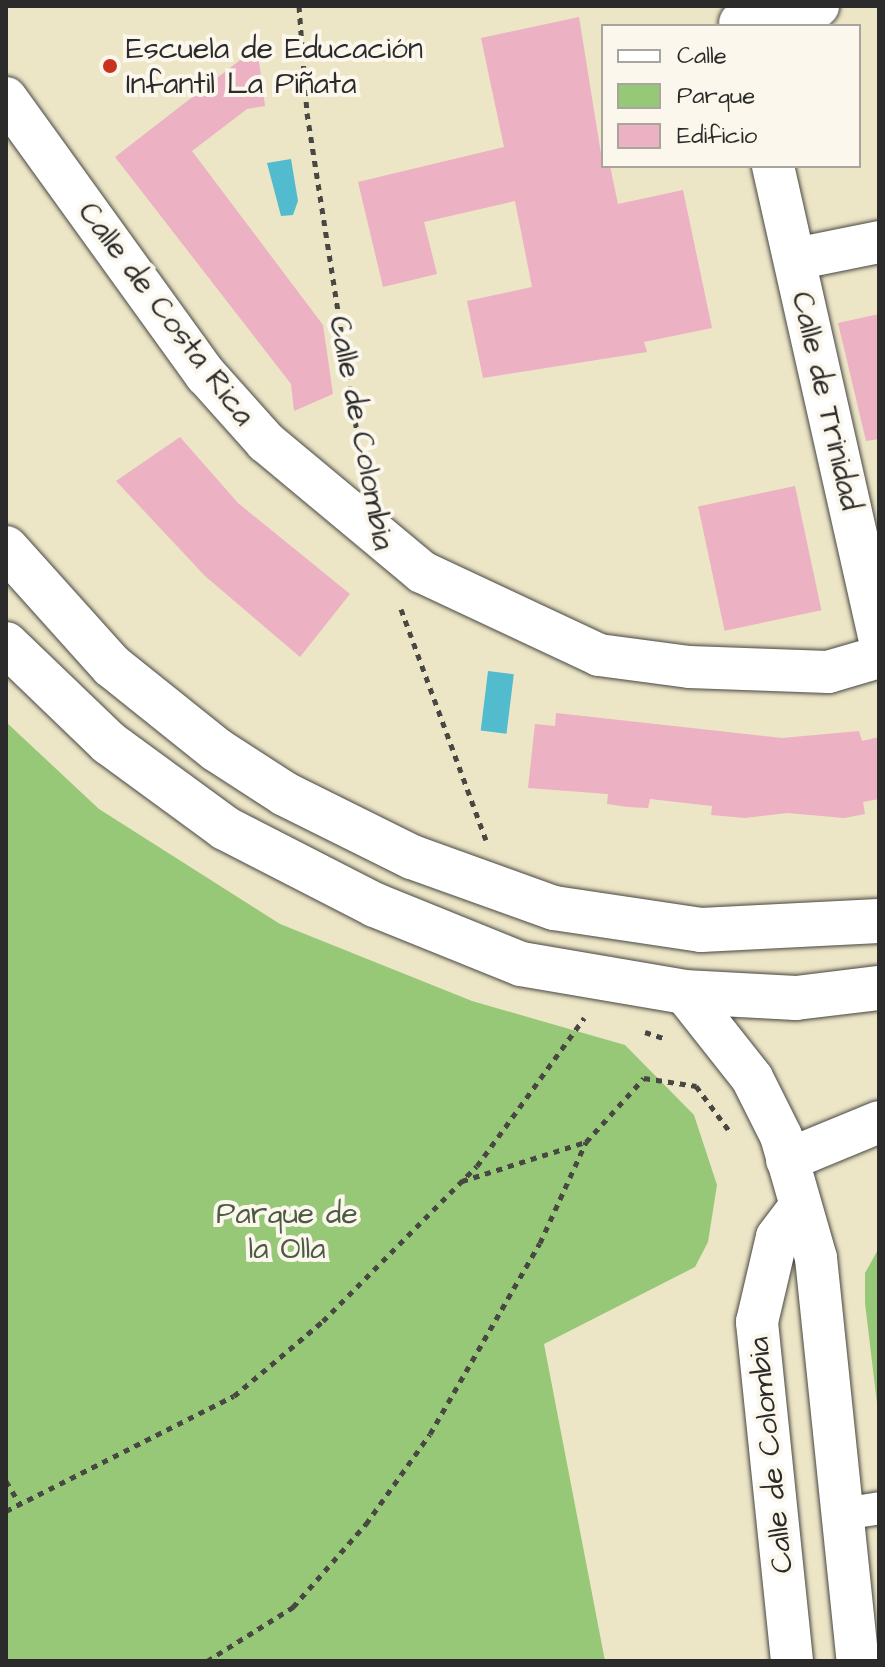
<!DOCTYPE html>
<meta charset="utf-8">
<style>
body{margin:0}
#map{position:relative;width:885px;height:1667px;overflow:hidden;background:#ece5c6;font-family:"Architects Daughter",sans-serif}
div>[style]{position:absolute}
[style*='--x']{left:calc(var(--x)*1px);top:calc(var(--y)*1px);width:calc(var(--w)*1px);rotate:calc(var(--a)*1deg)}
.green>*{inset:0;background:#96c878}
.water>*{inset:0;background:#52bcce;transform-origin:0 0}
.building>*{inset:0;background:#ecb1c3;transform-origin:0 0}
.path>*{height:5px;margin-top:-2.5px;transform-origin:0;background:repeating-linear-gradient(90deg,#484742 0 6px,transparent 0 12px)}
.roads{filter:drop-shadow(0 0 2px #484742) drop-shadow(0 0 2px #484742)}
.pedestrian>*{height:32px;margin:-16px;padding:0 16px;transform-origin:16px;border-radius:16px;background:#fff}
.minor>*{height:42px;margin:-21px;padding:0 21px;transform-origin:21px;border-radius:21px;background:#fff}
.primary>*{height:44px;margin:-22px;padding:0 22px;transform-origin:22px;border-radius:22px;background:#fff}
.dots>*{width:22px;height:22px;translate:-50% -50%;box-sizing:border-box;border:4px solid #fbf7ec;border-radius:50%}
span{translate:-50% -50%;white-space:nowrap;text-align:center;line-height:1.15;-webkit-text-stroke:8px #fbf7ec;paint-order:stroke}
.poi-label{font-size:30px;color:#2b2b2b}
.left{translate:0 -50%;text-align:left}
.street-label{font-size:30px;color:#2b2b2b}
.park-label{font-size:30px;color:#4b5a42}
.frame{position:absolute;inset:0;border:8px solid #2b2b2b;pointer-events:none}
.legend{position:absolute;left:601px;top:24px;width:260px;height:144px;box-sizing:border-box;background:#fbf7ec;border:2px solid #a8a59f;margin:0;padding:10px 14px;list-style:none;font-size:24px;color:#2b2b2b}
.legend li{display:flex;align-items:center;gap:16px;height:40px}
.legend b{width:40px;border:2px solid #a8a59f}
</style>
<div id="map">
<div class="green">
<i style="clip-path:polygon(6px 722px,99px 809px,280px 924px,472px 1001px,625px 1045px,694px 1115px,717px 1185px,708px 1242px,695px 1267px,544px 1344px,605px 1661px,6px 1661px)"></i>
<i style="clip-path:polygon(879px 1248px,879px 1420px,865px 1303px,865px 1273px)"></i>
</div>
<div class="water">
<i style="clip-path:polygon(291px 159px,298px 201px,293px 215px,281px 216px,267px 163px)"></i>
<i style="left:488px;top:671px;width:26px;height:60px;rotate:7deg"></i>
</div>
<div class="building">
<i style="clip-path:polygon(579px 17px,603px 166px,610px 166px,618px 204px,683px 190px,712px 328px,644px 342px,647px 352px,483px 378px,467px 301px,532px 287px,515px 201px,424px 222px,437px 274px,383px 287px,358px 182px,504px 147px,481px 38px)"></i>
<i style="clip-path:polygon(257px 47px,265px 106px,247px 109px,192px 151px,323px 325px,333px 394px,294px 411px,291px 384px,115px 157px)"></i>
<i style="clip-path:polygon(879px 314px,879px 439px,866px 441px,838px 323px)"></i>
<i style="clip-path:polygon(180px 437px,238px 503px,350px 594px,300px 657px,205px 576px,116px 481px)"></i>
<i style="left:795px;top:486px;width:127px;height:99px;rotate:78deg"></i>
<i style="clip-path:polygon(556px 713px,782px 738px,859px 731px,862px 741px,879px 737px,879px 799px,863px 802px,865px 814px,844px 818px,787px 813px,745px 818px,711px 815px,712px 806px,650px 799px,648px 808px,628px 807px,607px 804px,608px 794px,528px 788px,535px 724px,555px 726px)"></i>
</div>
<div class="path">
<i style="--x:299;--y:6;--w:107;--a:85.7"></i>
<i style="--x:307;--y:113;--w:360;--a:81.1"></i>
<i style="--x:401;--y:609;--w:246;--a:69.8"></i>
<i style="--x:645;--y:1032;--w:22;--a:18"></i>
<i style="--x:462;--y:1181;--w:130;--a:-17.5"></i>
<i style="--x:6;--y:1481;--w:27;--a:59"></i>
<i style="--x:6;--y:1511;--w:255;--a:-26.8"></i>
<i style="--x:234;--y:1396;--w:116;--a:-40.1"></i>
<i style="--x:323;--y:1321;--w:218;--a:-45.2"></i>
<i style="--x:477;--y:1166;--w:183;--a:-54.1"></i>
<i style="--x:207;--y:1661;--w:102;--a:-32.1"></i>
<i style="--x:293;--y:1607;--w:111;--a:-48.7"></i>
<i style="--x:366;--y:1524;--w:110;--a:-54.6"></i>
<i style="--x:430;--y:1434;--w:220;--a:-60.1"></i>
<i style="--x:540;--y:1243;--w:111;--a:-65.5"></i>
<i style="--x:586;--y:1142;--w:86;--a:-47.8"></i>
<i style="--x:644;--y:1078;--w:53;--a:8.7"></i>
<i style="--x:696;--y:1086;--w:57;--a:53.5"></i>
</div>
<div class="roads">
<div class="pedestrian">
<i style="--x:843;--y:1514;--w:36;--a:-9"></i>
</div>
<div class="minor">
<i style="--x:740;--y:23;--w:80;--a:-12.3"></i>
<i style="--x:6;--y:98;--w:342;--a:54.2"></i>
<i style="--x:206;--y:375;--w:90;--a:48.2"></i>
<i style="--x:266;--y:442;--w:203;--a:39.8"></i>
<i style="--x:422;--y:572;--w:195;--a:25.1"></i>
<i style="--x:599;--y:655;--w:91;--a:7.6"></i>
<i style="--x:689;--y:667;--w:139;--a:2.1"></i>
<i style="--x:828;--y:672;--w:53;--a:-16.4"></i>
<i style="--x:773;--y:166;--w:481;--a:77.3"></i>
<i style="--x:795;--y:259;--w:86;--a:-11.4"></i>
<i style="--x:684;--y:992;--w:110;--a:51.7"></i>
<i style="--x:752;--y:1078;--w:65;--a:63.4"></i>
<i style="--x:781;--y:1136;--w:127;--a:74"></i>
<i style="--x:816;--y:1258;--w:405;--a:84.1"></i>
<i style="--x:787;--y:1160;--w:100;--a:-22.4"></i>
<i style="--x:792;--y:1661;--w:341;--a:-95.9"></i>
<i style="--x:757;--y:1322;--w:87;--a:-76.8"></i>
<i style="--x:777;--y:1237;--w:34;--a:-53"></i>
</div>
<div class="primary">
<i style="--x:6;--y:548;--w:159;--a:48.1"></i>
<i style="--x:112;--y:666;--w:134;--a:38.7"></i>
<i style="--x:217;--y:750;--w:81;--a:32.9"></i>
<i style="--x:285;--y:794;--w:142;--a:26.4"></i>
<i style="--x:412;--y:857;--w:151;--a:19.8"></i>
<i style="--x:554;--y:908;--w:149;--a:8.5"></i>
<i style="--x:701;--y:930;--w:178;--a:-2.9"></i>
<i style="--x:6;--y:644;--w:143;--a:43.9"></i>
<i style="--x:109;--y:743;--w:144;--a:36.2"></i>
<i style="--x:225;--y:828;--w:169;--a:27.2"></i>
<i style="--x:375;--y:905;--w:157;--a:22"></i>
<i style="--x:521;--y:964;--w:165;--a:9.7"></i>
<i style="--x:684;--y:992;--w:112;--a:3.1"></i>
<i style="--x:796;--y:998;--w:84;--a:-6.9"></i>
</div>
</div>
<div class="dots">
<i style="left:110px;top:66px;background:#c8321e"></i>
</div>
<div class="poi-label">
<span class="left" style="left:126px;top:66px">Escuela de Educación<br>Infantil La Piñata</span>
</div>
<div class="street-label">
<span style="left:166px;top:314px;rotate:53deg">Calle de Costa Rica</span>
<span style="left:826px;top:401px;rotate:77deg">Calle de Trinidad</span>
<span style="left:361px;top:433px;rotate:79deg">Calle de Colombia</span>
<span style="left:771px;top:1455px;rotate:-96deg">Calle de Colombia</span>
</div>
<div class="park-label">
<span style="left:287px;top:1231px">Parque de<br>la Olla</span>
</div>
<div class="frame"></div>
<ul class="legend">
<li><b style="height:10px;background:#fff"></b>Calle</li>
<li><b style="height:22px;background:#96c878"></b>Parque</li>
<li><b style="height:22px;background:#ecb1c3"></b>Edificio</li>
</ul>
</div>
